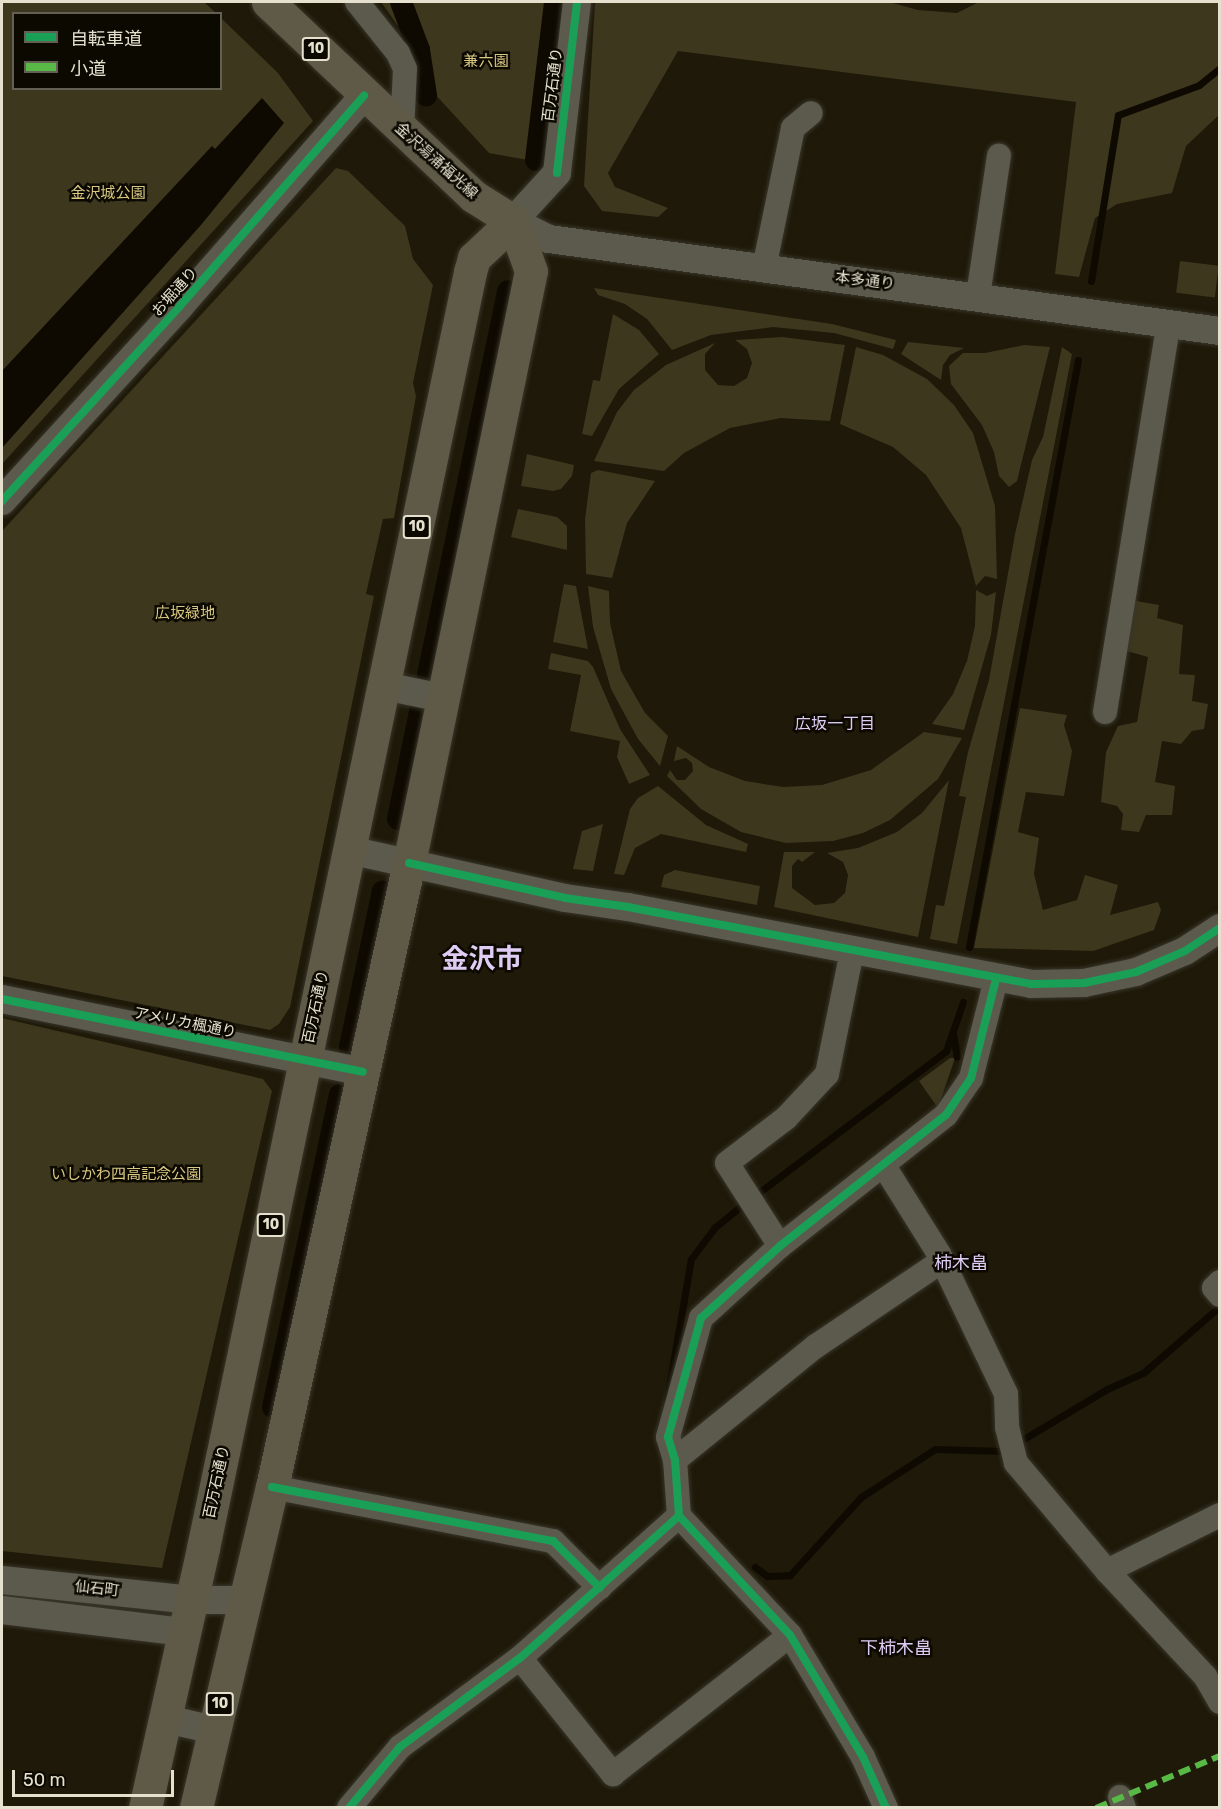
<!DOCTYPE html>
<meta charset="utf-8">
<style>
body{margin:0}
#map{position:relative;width:1221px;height:1809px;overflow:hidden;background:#1e1908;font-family:Rubik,"Noto Sans JP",sans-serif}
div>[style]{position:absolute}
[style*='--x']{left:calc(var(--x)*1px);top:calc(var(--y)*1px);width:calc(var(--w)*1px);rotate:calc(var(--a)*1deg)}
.green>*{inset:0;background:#3d371e;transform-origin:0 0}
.water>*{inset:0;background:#0f0a01}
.stream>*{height:7px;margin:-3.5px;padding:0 3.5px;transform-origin:3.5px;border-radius:3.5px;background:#0f0a01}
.canal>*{height:22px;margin:-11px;padding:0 11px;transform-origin:11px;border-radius:11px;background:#0f0a01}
.roads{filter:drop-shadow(0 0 2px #38352a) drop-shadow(0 0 2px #38352a)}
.minor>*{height:24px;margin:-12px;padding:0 12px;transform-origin:12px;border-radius:12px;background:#5c5a4d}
.tertiary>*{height:28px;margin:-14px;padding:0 14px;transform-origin:14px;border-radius:14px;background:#5c5a4d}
.primary>*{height:33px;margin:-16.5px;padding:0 16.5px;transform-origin:16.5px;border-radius:16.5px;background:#5e5a47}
.quiet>*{height:6px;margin-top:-3px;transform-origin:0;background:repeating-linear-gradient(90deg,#58b947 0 12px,transparent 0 18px)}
.cycleway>*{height:8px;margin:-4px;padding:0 4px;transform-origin:4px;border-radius:4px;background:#1a9f57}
span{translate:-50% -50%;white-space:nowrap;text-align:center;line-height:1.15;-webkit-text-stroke:5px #0c0901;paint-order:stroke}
.shield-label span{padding:2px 4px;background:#0c0901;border:2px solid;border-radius:4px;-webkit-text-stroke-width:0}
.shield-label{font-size:14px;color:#e6e1cf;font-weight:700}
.park-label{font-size:15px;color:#d9c881}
.street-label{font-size:15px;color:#e6e1cf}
.neighbourhood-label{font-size:16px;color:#dfccf5}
.quarter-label{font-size:18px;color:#dfccf5}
.town-label{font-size:27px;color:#dfccf5;font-weight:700}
.frame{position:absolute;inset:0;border:3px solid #e6e1cf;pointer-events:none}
.legend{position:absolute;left:12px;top:12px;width:210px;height:78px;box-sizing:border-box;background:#0c0901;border:2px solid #635f53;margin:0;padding:8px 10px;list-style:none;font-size:18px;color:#e6e1cf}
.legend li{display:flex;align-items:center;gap:12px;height:30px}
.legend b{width:30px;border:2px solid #635f53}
.scale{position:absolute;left:12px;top:1770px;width:162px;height:27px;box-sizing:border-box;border:3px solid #e6e1cf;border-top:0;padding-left:8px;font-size:18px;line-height:21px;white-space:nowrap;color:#e6e1cf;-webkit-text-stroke:4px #0c0901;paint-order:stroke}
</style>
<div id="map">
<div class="green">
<i style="clip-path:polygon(2px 2px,204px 2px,216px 13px,14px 14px,14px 88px,220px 88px,221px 18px,278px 73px,313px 121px,2px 464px)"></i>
<i style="clip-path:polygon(381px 2px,554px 2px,534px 161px,489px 153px,433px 92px,427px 97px,424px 94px,417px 53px)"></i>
<i style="clip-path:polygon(595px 2px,889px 2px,918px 10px,957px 13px,979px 2px,1219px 2px,1219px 115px,1186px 146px,1172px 193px,1117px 204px,1095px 218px,1079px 277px,1055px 274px,1076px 102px,678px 51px,608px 173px,615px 187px,668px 208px,658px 217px,602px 211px,584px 186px)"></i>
<i style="clip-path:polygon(336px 168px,348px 171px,405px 226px,413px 259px,433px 285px,413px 383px,416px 396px,394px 518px,383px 519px,366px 594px,374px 596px,290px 1007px,279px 1024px,270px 1030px,2px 976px,2px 531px)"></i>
<i style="left:1180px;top:261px;width:39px;height:32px;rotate:7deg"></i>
<i style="clip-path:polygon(594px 288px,832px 324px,896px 340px,893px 349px,834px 333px,773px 327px,711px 335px,672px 350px,647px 319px,625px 304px,598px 295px)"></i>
<i style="clip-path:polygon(613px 314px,639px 330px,659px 354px,619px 389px,592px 436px,582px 434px,593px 380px,600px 381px)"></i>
<i style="clip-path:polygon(782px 337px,845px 345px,830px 421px,781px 418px,730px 428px,684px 453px,664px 471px,594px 461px,617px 412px,634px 390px,666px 365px,715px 343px,705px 354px,705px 370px,718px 385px,734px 386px,747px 378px,752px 363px,747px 349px,735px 340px)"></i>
<i style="clip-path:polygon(908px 342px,964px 348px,950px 355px,943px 365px,941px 380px,901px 354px)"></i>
<i style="clip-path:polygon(1024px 345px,1050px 347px,1017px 481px,1009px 487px,999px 476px,994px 452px,982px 425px,951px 384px,949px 366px,963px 353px,985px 353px)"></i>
<i style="clip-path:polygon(856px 347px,883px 355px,927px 379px,954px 405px,973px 433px,995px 506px,997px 579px,985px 576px,976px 586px,961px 528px,926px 475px,893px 447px,840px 424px)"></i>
<i style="clip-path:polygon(1062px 347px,1072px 354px,957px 944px,930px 939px,936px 905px,944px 906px,966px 797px,959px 796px,968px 752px,989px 680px,1015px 534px,1032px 460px,1043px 437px)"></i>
<i style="clip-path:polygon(527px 454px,574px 465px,572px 476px,561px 489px,553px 491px,521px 486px)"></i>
<i style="clip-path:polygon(598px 470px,655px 481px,627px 523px,612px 578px,586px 574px,585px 519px,591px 473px)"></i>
<i style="clip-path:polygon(518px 509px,557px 517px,567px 526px,567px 550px,511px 537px)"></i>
<i style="clip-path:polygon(564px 584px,576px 586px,588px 649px,553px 642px)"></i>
<i style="clip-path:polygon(588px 586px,609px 591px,610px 623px,621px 671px,645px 713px,668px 736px,660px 766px,638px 739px,611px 689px,593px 627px)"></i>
<i style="clip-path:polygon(976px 590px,987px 596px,996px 592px,991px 635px,964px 730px,932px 724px,953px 694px,967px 661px,975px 626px)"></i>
<i style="clip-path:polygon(1131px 600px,1159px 605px,1157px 618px,1183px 625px,1179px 674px,1195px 675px,1192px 701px,1208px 704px,1204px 729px,1192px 731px,1181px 744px,1162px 741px,1155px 782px,1175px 786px,1172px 815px,1146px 815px,1139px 832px,1121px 830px,1123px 814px,1117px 806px,1101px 802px,1106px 752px,1118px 726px,1137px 722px,1148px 657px,1123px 650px)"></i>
<i style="clip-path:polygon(551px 653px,588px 661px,593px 667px,620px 729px,650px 775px,629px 784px,617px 757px,620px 741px,570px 731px,581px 675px,548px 669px)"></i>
<i style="clip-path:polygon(1020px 708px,1067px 715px,1064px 725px,1072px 751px,1064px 796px,1026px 792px,1018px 832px,1039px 838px,1034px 874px,1043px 910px,1077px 900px,1085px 875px,1118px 885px,1110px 915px,1158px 902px,1161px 910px,1154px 930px,1093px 951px,974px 948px)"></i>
<i style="clip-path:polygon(924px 732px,962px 738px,938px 779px,890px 820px,863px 833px,833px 841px,786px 843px,741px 832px,701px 809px,667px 776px,670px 770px,677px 780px,685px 780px,693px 771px,692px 763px,686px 758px,674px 761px,677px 746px,709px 767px,745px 781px,783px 787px,822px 785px,871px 770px)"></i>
<i style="clip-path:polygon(949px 780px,918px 937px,774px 907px,784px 852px,815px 852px,802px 862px,798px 859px,792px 866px,792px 888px,815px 905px,834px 903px,845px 893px,848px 875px,843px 862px,827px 853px,858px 848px,897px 832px,922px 813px)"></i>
<i style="clip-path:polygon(658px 786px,706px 825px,748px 844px,746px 852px,661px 834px,635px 848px,624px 875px,614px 874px,630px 809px,638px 798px)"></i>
<i style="clip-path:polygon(603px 824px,593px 871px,573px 869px,582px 831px)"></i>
<i style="clip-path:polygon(675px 870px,760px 886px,757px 905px,661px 887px,664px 875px)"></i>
<i style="clip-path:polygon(2px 1018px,263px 1079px,272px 1091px,162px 1568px,2px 1551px)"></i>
<i style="clip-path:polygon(950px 1058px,955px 1058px,938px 1108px,919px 1081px)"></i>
</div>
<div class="water">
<i style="clip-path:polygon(262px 98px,284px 123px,201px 225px,2px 448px,2px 371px,212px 146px,215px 149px)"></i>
</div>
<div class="stream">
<i style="--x:1091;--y:281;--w:168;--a:-80.8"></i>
<i style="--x:1118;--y:115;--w:86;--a:-20.3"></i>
<i style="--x:1199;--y:85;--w:27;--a:-39"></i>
<i style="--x:969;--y:947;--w:597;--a:-79.48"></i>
<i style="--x:953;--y:1033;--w:24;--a:81"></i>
<i style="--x:753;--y:1197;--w:242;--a:-37.1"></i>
<i style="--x:946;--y:1051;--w:52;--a:-70.9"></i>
<i style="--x:667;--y:1399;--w:142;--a:-80.3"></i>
<i style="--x:691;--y:1259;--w:39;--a:-53"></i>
<i style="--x:714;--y:1228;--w:38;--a:-39"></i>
<i style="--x:1017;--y:1443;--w:105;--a:-31"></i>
<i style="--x:1107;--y:1389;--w:39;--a:-24"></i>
<i style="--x:1143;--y:1373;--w:102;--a:-41"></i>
<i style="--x:755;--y:1567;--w:15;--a:37"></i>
<i style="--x:767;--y:1576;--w:23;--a:-2"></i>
<i style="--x:790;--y:1575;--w:105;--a:-47.7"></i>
<i style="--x:861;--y:1497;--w:88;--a:-33"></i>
<i style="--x:935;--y:1449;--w:69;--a:1.7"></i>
</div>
<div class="canal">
<i style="--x:401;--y:2;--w:51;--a:69.4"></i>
<i style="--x:419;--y:50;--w:46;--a:81.2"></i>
<i style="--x:536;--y:160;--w:159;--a:-83.1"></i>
<i style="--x:428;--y:675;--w:392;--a:-78.2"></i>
<i style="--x:398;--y:819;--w:109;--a:-78.4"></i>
<i style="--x:350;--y:1047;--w:159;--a:-78.1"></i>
<i style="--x:273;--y:1407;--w:319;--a:-77.9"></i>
</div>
<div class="roads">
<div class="minor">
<i style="--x:357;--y:2;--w:65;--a:51.2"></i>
<i style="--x:398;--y:53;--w:17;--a:66"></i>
<i style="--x:405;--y:69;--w:63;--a:92.7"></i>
<i style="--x:764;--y:268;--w:143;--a:-78.3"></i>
<i style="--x:793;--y:128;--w:23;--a:-40"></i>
<i style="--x:978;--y:296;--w:142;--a:-81.5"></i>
<i style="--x:1105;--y:712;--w:394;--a:-80.7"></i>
<i style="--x:884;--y:1166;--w:104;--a:58"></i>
<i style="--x:939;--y:1254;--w:155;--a:64.4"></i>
<i style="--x:1006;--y:1394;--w:33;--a:88"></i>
<i style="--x:1007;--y:1427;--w:37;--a:76"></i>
<i style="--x:1016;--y:1463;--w:141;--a:49.9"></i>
<i style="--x:1107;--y:1571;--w:144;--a:47"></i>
<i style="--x:1205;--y:1676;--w:30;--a:60"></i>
<i style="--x:780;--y:1246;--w:98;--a:-122.6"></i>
<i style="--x:727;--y:1163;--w:74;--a:-37.3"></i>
<i style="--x:786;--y:1118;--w:60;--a:-47"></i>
<i style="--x:827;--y:1074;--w:126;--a:-78.5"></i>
<i style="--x:1220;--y:1282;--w:8;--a:135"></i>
<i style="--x:1214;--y:1288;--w:9;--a:49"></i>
<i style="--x:675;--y:1460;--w:181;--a:-39"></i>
<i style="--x:816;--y:1346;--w:152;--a:-34"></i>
<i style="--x:272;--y:1487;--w:286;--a:10.9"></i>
<i style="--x:553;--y:1541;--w:66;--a:45"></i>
<i style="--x:1107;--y:1571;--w:126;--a:-26.4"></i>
<i style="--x:520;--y:1658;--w:149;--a:51.3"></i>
<i style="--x:613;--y:1774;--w:225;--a:-38.1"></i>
<i style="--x:1120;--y:1797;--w:12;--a:70"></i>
<i style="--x:349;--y:1808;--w:80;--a:-50.1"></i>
<i style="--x:400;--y:1747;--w:149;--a:-36.6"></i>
<i style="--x:520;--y:1658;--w:213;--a:-41.8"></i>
<i style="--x:886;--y:1808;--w:56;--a:-114.3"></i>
<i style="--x:863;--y:1757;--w:142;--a:-120.9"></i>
<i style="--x:790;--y:1635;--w:163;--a:-133"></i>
<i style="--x:679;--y:1516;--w:56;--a:-94.1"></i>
<i style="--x:675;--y:1460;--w:24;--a:-107"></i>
<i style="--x:668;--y:1437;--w:123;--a:-74.5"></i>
<i style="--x:701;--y:1318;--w:107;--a:-42.3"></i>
<i style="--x:780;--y:1246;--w:211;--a:-38.3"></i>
<i style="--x:946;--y:1115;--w:45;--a:-56"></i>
<i style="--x:971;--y:1078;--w:102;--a:-75.8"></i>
</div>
<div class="tertiary">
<i style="--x:577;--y:2;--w:172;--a:96.7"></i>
<i style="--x:557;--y:173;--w:65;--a:132.5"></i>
<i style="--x:513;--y:221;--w:40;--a:26.6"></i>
<i style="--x:549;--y:239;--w:677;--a:7.81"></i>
<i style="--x:2;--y:501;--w:263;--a:-47.6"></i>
<i style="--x:179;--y:307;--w:281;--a:-48.8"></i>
<i style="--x:384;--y:686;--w:60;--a:11.5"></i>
<i style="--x:349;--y:850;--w:221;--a:12.5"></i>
<i style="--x:565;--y:898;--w:64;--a:8.1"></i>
<i style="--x:628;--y:907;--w:410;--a:10.8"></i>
<i style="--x:1031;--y:984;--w:53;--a:-1.1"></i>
<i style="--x:1084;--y:983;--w:53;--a:-11.9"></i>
<i style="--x:1136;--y:972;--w:53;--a:-23.2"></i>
<i style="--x:1185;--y:951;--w:42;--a:-33.3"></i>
<i style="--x:2;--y:999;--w:368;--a:11.4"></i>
<i style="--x:2;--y:1580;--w:191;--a:6"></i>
<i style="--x:192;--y:1600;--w:53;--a:0"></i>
<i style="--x:2;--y:1610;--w:184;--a:6.9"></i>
<i style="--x:166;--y:1719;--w:49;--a:12.9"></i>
</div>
<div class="primary">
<i style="--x:268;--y:2;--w:282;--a:43.4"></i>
<i style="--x:473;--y:196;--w:47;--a:32"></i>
<i style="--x:145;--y:1808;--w:266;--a:-77.4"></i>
<i style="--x:203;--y:1548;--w:1304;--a:-78.18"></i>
<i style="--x:470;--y:272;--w:15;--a:-74"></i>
<i style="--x:474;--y:258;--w:54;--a:-43.5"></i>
<i style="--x:196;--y:1808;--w:330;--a:-76.7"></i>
<i style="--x:272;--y:1487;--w:639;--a:-77.62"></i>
<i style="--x:409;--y:863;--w:604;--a:-78.36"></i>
<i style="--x:531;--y:271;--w:53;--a:-109.8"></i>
</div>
</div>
<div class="quiet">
<i style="--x:1096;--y:1808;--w:134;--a:-22.8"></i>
</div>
<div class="cycleway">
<i style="--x:557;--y:173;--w:172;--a:-83.3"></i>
<i style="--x:2;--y:501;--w:263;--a:-47.6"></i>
<i style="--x:179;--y:307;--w:281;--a:-48.8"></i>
<i style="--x:409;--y:863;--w:160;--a:12.6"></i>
<i style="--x:565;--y:898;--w:64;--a:8.1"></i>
<i style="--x:628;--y:907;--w:410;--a:10.8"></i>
<i style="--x:1031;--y:984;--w:53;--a:-1.1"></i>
<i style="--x:1084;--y:983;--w:53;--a:-11.9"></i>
<i style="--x:1136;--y:972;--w:53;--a:-23.2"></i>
<i style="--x:1185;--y:951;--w:42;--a:-33.3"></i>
<i style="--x:2;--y:999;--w:368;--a:11.4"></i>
<i style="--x:272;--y:1487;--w:286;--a:10.9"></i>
<i style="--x:553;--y:1541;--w:66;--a:45"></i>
<i style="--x:349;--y:1808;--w:80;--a:-50.1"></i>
<i style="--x:400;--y:1747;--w:149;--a:-36.6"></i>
<i style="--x:520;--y:1658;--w:213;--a:-41.8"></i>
<i style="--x:886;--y:1808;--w:56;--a:-114.3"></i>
<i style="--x:863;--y:1757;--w:142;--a:-120.9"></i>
<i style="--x:790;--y:1635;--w:163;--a:-133"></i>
<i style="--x:679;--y:1516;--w:56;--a:-94.1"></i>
<i style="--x:675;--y:1460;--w:24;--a:-107"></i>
<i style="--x:668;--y:1437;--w:123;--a:-74.5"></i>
<i style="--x:701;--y:1318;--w:107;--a:-42.3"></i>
<i style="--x:780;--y:1246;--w:211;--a:-38.3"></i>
<i style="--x:946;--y:1115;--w:45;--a:-56"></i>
<i style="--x:971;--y:1078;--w:102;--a:-75.8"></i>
</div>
<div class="shield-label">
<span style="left:316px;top:49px">10</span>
<span style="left:417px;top:527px">10</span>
<span style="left:271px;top:1225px">10</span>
<span style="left:220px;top:1704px">10</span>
</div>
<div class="park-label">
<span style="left:486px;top:62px">兼六園</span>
<span style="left:108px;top:194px">金沢城公園</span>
<span style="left:185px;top:614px">広坂緑地</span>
<span style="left:126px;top:1175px">いしかわ四高記念公園</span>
</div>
<div class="street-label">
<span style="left:553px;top:85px;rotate:-83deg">百万石通り</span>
<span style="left:436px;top:161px;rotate:42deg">金沢湯涌福光線</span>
<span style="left:865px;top:281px;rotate:7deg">本多通り</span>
<span style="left:175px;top:292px;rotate:-48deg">お堀通り</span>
<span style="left:316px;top:1007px;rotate:-78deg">百万石通り</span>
<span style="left:185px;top:1023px;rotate:11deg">アメリカ楓通り</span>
<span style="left:217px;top:1482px;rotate:-78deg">百万石通り</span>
<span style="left:97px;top:1589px;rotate:6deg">仙石町</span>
</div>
<div class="neighbourhood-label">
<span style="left:835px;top:724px">広坂一丁目</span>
</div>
<div class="quarter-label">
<span style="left:961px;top:1263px">柿木畠</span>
<span style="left:896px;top:1648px">下柿木畠</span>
</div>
<div class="town-label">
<span style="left:482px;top:960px">金沢市</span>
</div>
<div class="frame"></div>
<ul class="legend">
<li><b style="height:8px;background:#1a9f57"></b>自転車道</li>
<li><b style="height:8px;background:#58b947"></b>小道</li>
</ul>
<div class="scale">50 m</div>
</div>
